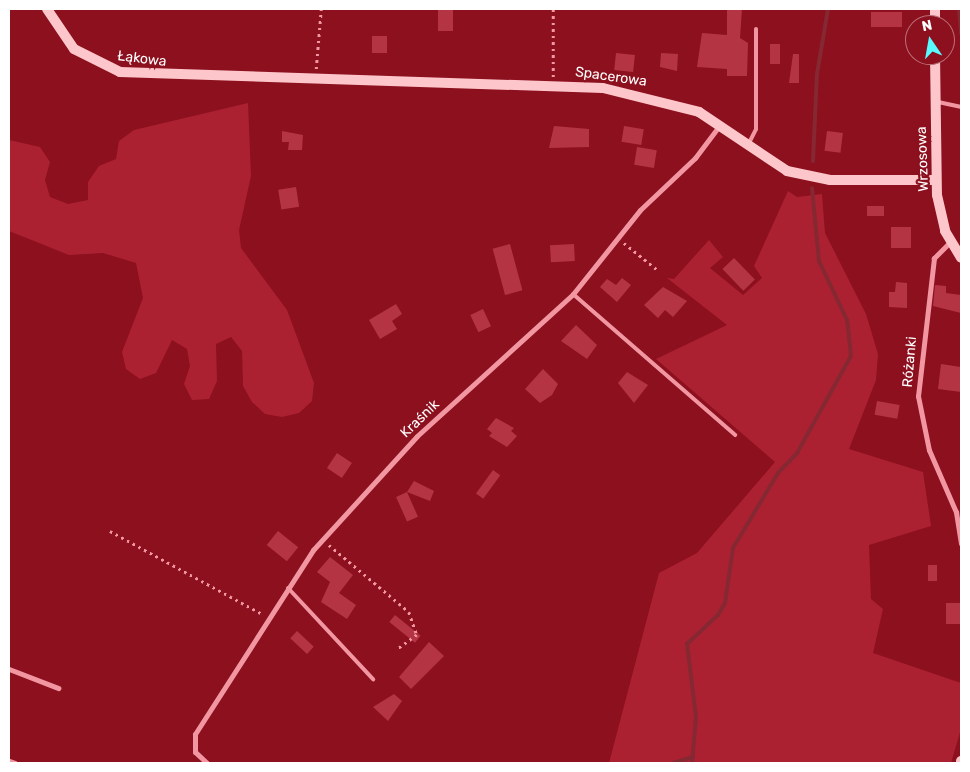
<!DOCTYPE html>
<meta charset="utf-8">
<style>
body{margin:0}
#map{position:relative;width:970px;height:772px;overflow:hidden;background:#8c101e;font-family:Rubik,sans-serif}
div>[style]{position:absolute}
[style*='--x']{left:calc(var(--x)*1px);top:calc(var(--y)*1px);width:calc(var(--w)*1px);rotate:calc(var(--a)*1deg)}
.green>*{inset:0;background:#ac2132}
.stream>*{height:4px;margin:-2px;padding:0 2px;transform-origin:2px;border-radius:2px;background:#852832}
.building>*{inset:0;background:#b43443;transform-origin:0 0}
.path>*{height:2.5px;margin-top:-1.25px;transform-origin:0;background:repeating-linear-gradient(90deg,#f297a2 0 2.5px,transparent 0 6.5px)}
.lane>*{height:4px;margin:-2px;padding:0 2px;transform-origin:2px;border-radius:2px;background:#f297a2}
.street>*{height:5px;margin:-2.5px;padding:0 2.5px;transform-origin:2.5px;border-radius:2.5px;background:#f297a2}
.secondary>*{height:10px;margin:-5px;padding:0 5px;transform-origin:5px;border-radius:5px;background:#fdc6cb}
span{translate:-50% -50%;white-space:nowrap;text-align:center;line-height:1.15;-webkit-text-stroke:4.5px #8c101e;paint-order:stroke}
.street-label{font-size:14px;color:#fff}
.frame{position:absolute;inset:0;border:10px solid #fff;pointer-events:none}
.north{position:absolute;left:905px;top:15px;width:50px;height:50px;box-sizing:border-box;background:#8c101e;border:1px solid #ba7078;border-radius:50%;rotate:348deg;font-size:14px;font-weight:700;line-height:20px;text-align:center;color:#fff}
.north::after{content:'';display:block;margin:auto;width:18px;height:22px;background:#58f9ff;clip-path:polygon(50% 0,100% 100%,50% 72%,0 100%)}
</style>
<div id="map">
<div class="green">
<i style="clip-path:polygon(248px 103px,251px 176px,239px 230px,241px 248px,287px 310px,314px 383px,312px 401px,299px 413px,282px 417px,265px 414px,252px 402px,243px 386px,242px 351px,231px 337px,216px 344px,217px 381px,209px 399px,192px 400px,184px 384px,190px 366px,187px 349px,172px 340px,156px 373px,140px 379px,126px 369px,122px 352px,143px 298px,136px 263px,103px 253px,69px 255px,9px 231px,9px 140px,40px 147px,50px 162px,45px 180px,50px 197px,68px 204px,88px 200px,88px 182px,99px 166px,116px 159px,119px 141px,134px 130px)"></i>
<i style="clip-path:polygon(788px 191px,797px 197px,822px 194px,825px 233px,866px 314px,878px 354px,876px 380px,849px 449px,923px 472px,931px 526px,869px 545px,871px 599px,883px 609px,873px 653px,961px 683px,961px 729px,951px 763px,609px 763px,659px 573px,697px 553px,775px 462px,656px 359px,727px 325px,667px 278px,674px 279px,709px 240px,723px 257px,710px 268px,743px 295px,762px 278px,754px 266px)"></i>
</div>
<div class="stream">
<i style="--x:959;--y:9;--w:25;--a:85"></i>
<i style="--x:813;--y:161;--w:87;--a:-87.4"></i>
<i style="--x:817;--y:74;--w:66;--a:-80.4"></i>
<i style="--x:673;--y:763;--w:21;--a:-17"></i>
<i style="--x:692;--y:763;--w:46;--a:-85"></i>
<i style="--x:696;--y:717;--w:74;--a:-97"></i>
<i style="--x:687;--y:644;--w:42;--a:-43.1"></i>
<i style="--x:718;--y:615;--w:14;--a:-60"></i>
<i style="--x:725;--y:603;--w:56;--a:-81.7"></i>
<i style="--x:733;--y:548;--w:87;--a:-59"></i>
<i style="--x:778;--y:473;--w:28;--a:-46"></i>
<i style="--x:797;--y:453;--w:111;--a:-60.9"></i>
<i style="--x:851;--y:356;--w:36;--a:-96"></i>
<i style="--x:847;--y:320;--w:65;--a:-115.4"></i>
<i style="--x:819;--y:261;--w:73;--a:-95.5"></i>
</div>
<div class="building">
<i style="left:438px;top:9px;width:15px;height:22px"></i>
<i style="clip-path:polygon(727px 9px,742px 9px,740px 38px,748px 43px,747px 76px,727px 76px,727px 69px,697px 67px,702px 33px,727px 35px)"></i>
<i style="left:871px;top:12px;width:31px;height:15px"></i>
<i style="left:372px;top:36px;width:15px;height:17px"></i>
<i style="left:770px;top:44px;width:10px;height:20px"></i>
<i style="left:616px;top:53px;width:19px;height:17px;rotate:6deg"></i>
<i style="clip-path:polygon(661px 53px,678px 54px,677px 71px,660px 67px)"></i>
<i style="clip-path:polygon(793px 54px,799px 54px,799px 83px,789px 83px)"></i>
<i style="clip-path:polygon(554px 126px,589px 129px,589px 147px,549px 148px)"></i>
<i style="left:624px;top:126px;width:20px;height:16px;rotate:9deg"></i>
<i style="clip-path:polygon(282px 131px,303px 135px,302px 150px,288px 150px,289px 142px,282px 142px)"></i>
<i style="left:827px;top:131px;width:16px;height:20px;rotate:7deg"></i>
<i style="left:637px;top:147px;width:20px;height:18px;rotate:9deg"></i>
<i style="left:296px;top:187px;width:20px;height:18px;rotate:81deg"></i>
<i style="left:867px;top:206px;width:17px;height:10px"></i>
<i style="left:891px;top:227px;width:20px;height:21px"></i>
<i style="left:510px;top:244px;width:48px;height:18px;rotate:75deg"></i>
<i style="left:574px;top:244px;width:17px;height:24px;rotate:87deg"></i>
<i style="left:734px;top:258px;width:30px;height:16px;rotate:46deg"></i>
<i style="clip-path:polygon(622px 278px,631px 285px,617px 302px,600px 287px,607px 279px,616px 285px)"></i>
<i style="clip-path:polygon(896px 282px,907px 283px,907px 308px,889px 307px,889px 292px,895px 292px)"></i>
<i style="clip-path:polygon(935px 285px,946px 286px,946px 293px,961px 295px,961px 313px,933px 306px)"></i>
<i style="clip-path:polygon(663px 287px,687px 301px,673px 317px,665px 310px,658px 318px,644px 305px)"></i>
<i style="clip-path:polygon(396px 304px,402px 314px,392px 321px,397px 329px,380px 339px,369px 320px)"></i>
<i style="left:483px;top:309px;width:19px;height:14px;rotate:65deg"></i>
<i style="clip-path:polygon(576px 325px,597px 345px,587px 359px,561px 341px)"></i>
<i style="clip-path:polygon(941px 364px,961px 367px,961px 392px,938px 389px)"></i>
<i style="clip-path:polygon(543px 369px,558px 384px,552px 395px,540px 403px,525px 389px)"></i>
<i style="clip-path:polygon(627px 372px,648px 385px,634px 403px,618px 383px)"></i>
<i style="left:877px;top:401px;width:23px;height:14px;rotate:10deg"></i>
<i style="clip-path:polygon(496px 418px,514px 428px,511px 431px,517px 436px,507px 447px,489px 436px,492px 433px,487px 429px)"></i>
<i style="left:337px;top:453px;width:18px;height:18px;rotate:34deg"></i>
<i style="left:493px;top:470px;width:9px;height:29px;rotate:36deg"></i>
<i style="clip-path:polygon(414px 481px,434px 491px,430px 501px,407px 492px)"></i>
<i style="left:407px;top:492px;width:27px;height:12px;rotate:66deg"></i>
<i style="left:278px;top:531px;width:26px;height:18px;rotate:39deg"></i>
<i style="clip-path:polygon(330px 557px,353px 575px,339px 593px,356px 605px,347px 619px,321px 602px,330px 582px,317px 572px)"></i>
<i style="left:928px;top:565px;width:9px;height:16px"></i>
<i style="left:961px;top:603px;width:21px;height:15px;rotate:90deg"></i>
<i style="left:395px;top:615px;width:33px;height:9px;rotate:39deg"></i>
<i style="left:297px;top:631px;width:23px;height:10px;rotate:43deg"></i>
<i style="clip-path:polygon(429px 642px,444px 656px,411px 689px,399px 677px)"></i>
<i style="clip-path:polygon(394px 694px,402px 701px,388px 721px,373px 707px)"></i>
</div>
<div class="path">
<i style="--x:316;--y:69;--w:60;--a:-85.2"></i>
<i style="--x:553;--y:77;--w:68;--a:-90"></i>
<i style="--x:624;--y:243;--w:45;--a:38.7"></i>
<i style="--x:110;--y:531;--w:173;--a:28.6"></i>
<i style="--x:329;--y:545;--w:104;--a:39.9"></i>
<i style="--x:409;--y:612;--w:24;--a:71"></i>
<i style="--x:417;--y:635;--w:24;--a:144"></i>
</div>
<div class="lane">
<i style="--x:938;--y:102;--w:24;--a:12"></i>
<i style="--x:748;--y:145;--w:18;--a:-63"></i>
<i style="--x:756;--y:129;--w:100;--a:-90"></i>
<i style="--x:573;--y:294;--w:215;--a:41"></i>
<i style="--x:288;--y:588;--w:125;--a:47"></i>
</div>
<div class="street">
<i style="--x:950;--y:242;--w:23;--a:135"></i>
<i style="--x:934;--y:258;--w:139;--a:96.6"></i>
<i style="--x:918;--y:396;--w:55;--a:78.5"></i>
<i style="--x:929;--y:450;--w:68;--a:66.5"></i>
<i style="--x:956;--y:512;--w:32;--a:81"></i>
<i style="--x:9;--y:669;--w:53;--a:21.2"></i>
<i style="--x:9;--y:761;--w:6;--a:18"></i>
<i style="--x:207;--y:763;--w:16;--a:-137"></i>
<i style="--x:195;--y:752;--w:18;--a:-90"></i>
<i style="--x:195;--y:734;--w:219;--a:-57.3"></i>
<i style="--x:313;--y:550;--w:154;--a:-47.6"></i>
<i style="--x:417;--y:436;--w:211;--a:-42.3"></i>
<i style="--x:573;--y:294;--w:107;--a:-51.4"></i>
<i style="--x:640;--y:210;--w:76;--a:-43.4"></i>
<i style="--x:695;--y:158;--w:40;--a:-53"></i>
</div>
<div class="secondary">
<i style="--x:47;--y:9;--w:48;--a:56"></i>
<i style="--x:74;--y:49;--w:51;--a:26.6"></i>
<i style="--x:120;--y:72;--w:483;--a:1.9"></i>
<i style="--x:603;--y:88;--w:99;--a:14"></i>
<i style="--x:699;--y:112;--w:106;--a:33.8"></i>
<i style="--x:787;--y:171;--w:44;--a:11.8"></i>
<i style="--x:830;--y:180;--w:106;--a:0"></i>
<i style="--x:935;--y:9;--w:16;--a:90"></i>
<i style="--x:935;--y:55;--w:140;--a:89.2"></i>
<i style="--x:937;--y:195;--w:37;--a:77"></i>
<i style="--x:945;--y:231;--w:31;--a:59"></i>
<i style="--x:961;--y:763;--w:2;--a:-90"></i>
</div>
<div class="street-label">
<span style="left:142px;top:59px;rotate:7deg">Łąkowa</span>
<span style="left:611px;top:77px;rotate:8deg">Spacerowa</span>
<span style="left:923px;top:159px;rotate:-92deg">Wrzosowa</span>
<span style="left:910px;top:362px;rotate:-85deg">Różanki</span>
<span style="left:420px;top:419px;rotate:-44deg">Kraśnik</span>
</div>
<div class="frame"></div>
<div class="north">N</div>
</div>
